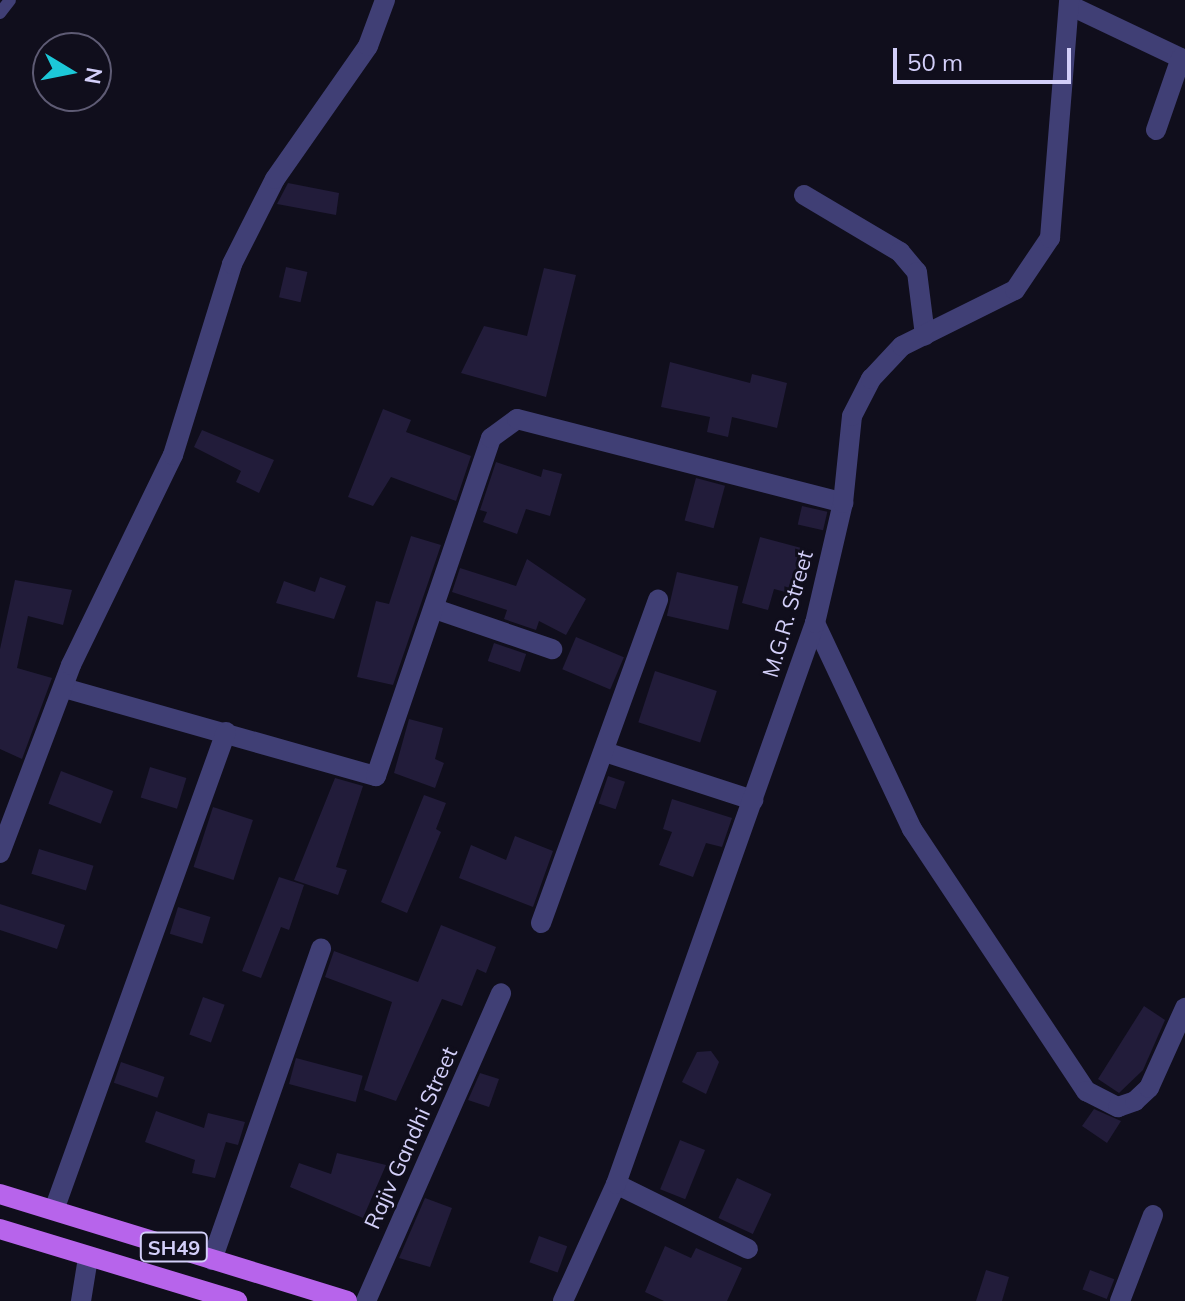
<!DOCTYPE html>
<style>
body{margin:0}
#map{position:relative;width:1185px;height:1301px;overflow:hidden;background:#100e1c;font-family:Mulish,sans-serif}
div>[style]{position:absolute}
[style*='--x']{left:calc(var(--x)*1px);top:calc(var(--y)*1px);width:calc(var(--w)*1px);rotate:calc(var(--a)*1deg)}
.building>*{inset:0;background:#221c3a;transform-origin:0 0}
.service>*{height:12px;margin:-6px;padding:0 6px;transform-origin:6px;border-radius:6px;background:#403f75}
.minor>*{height:20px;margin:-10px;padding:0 10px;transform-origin:10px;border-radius:10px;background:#403f75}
.primary>*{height:20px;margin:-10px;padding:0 10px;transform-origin:10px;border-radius:10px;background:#b764eb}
span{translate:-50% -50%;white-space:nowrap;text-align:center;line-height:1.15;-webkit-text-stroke:6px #100e1c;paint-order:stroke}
.shield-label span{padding:2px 6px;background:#100e1c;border:2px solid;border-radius:6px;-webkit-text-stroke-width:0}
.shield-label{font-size:20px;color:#d3cff9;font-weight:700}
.street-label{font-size:22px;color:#d3cff9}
.north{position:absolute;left:32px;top:32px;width:80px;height:80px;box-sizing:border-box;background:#100e1c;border:2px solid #5e5b74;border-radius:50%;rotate:100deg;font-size:22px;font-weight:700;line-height:32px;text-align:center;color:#d3cff9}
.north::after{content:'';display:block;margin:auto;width:28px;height:36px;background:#1cc8d8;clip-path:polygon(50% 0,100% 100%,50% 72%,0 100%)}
.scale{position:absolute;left:893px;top:48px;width:178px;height:36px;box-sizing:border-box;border:4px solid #d3cff9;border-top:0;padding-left:10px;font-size:24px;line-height:28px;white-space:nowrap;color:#d3cff9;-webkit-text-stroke:6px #100e1c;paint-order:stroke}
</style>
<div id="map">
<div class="building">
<i style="clip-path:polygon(288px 183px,339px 193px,336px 215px,277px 204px)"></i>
<i style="left:286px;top:267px;width:22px;height:31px;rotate:13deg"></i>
<i style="clip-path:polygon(544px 268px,576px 275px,546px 397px,461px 373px,484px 326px,527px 336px)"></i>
<i style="clip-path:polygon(670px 362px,750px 383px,752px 374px,787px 383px,777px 428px,732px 417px,728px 437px,707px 432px,710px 417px,661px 407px)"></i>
<i style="clip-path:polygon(383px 409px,411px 420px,406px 432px,471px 456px,456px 501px,391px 477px,373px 506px,348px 497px)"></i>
<i style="clip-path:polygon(202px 430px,274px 460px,259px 493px,236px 482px,241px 471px,194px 447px)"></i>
<i style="clip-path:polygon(496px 462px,541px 477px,543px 469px,562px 474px,550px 516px,526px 509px,517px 534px,483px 522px,487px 512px,480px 510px)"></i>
<i style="left:696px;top:478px;width:30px;height:44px;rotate:15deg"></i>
<i style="left:802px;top:506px;width:26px;height:19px;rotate:13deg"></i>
<i style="clip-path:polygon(411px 536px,441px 545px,393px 685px,357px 677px,376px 601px,389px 604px)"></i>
<i style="clip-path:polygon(760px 537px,805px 549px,793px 594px,774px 589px,768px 610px,742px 603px)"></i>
<i style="clip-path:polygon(527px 559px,586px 599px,566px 635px,539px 621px,536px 630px,504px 619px,507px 610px,452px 592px,460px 568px,516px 586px)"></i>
<i style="left:677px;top:572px;width:63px;height:45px;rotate:13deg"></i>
<i style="clip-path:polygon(320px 577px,346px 586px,334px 619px,276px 603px,284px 581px,315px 592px)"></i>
<i style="clip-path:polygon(15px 580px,72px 590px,63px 625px,28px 616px,17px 668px,52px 678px,22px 759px,0 749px,0 649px)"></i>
<i style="left:576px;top:637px;width:52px;height:35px;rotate:23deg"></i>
<i style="left:494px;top:643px;width:34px;height:19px;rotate:19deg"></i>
<i style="left:655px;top:671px;width:65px;height:54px;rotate:18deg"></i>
<i style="clip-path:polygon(409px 719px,443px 728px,435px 759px,444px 763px,435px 788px,394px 773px)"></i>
<i style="left:150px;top:767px;width:38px;height:32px;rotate:17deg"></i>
<i style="left:61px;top:771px;width:56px;height:35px;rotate:21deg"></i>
<i style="left:608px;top:776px;width:18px;height:29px;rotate:19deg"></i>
<i style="clip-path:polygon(335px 778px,363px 786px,336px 867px,347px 870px,338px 895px,294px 880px)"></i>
<i style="clip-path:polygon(424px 795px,446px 803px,436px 829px,441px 832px,407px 913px,381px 902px)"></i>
<i style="clip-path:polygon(672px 799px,732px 818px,722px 847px,706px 843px,693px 877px,659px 865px,672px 832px,663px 829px)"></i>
<i style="left:213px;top:807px;width:42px;height:63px;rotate:18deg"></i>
<i style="clip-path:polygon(515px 836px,553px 851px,533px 907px,459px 878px,471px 845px,506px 860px)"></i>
<i style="left:39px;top:849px;width:57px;height:26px;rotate:17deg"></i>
<i style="clip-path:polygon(279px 877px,304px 885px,289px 930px,281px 927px,261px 978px,242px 971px)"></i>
<i style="clip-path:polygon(0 904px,65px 925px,57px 949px,0 930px)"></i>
<i style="left:178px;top:907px;width:34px;height:28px;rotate:17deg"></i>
<i style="clip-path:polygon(441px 925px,496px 947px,486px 973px,477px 969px,462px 1006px,442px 999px,396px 1101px,364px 1090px,392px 1002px,325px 977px,334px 951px,418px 982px)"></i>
<i style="left:203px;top:997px;width:23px;height:40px;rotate:20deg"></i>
<i style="clip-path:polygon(1144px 1006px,1165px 1020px,1143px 1070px,1119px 1093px,1098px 1079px)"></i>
<i style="clip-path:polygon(711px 1051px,719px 1062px,706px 1094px,682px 1082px,697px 1052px)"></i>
<i style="left:296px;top:1058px;width:69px;height:27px;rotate:15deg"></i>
<i style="left:121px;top:1062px;width:46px;height:22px;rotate:19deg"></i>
<i style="clip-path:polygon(480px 1073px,499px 1079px,489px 1107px,468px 1100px)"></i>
<i style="clip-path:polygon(1094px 1109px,1121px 1121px,1107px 1143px,1082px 1126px)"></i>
<i style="clip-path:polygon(156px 1111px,204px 1128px,208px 1113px,245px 1122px,238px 1145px,226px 1142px,215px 1178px,192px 1173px,195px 1160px,145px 1142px)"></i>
<i style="left:680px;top:1140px;width:27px;height:53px;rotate:22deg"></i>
<i style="clip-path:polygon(337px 1153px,386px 1165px,363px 1218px,290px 1187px,299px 1163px,331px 1174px)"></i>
<i style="left:737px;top:1178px;width:38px;height:44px;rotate:25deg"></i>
<i style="clip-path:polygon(425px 1198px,452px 1208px,430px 1267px,399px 1258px)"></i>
<i style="left:539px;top:1236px;width:30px;height:28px;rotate:20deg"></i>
<i style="clip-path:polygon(665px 1246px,691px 1258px,696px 1248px,742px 1268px,727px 1301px,664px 1301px,645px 1292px)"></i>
<i style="clip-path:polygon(986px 1270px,1009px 1277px,1002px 1301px,976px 1301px)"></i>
<i style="left:1090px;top:1270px;width:26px;height:21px;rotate:21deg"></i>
</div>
<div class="service">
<i style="--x:0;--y:13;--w:16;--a:-52"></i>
</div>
<div class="minor">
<i style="--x:1069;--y:5;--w:128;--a:25.4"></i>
<i style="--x:1156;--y:130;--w:76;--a:-70.9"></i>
<i style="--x:804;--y:195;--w:112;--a:30.7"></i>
<i style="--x:900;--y:252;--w:26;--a:50"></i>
<i style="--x:917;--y:272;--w:64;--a:82.8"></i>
<i style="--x:435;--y:609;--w:124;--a:18.9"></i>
<i style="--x:815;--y:623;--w:228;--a:64.8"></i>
<i style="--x:912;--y:829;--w:315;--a:56.4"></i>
<i style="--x:1086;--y:1091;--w:36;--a:27"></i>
<i style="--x:1118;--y:1107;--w:18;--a:-19"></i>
<i style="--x:1135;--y:1101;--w:19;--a:-43"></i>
<i style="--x:1149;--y:1088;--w:88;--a:-65.8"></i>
<i style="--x:64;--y:688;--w:324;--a:15.8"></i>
<i style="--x:376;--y:776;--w:357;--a:-71.2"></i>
<i style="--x:491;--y:438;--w:32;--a:-36"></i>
<i style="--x:517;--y:419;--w:337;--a:14.4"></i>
<i style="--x:605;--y:752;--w:156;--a:18"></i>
<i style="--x:0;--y:853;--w:201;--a:-69.3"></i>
<i style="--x:71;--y:665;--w:233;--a:-64.1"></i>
<i style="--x:173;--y:455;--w:200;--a:-72.8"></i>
<i style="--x:232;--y:264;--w:95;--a:-63.2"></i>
<i style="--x:275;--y:179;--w:162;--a:-55"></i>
<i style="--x:368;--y:46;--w:49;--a:-69.7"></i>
<i style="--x:541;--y:923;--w:344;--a:-70.1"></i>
<i style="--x:616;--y:1184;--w:147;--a:26.2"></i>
<i style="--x:54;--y:1210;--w:508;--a:-70.21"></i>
<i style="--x:212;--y:1260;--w:330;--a:-70.7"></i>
<i style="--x:81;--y:1301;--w:44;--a:-80.8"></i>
<i style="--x:366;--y:1301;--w:336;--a:-66.3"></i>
<i style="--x:563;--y:1301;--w:128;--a:-65.6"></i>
<i style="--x:616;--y:1184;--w:595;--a:-70.47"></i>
<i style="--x:815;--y:623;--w:123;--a:-76.9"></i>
<i style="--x:843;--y:503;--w:87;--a:-84.1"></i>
<i style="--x:852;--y:416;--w:42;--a:-62.8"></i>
<i style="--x:871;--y:379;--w:45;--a:-46.8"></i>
<i style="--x:902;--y:346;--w:126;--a:-26.4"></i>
<i style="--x:1015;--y:290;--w:63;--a:-56.1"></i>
<i style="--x:1050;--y:238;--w:239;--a:-85.4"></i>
<i style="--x:1120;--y:1301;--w:92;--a:-69"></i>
</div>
<div class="primary">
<i style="--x:0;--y:1194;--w:363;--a:17.1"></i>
<i style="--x:0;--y:1229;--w:248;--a:16.9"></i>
</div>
<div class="shield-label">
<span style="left:174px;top:1247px">SH49</span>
</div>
<div class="street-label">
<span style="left:788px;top:614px;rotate:-74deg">M.G.R. Street</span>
<span style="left:411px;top:1138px;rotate:-66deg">Rajiv Gandhi Street</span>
</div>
<div class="north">N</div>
<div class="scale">50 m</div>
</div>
